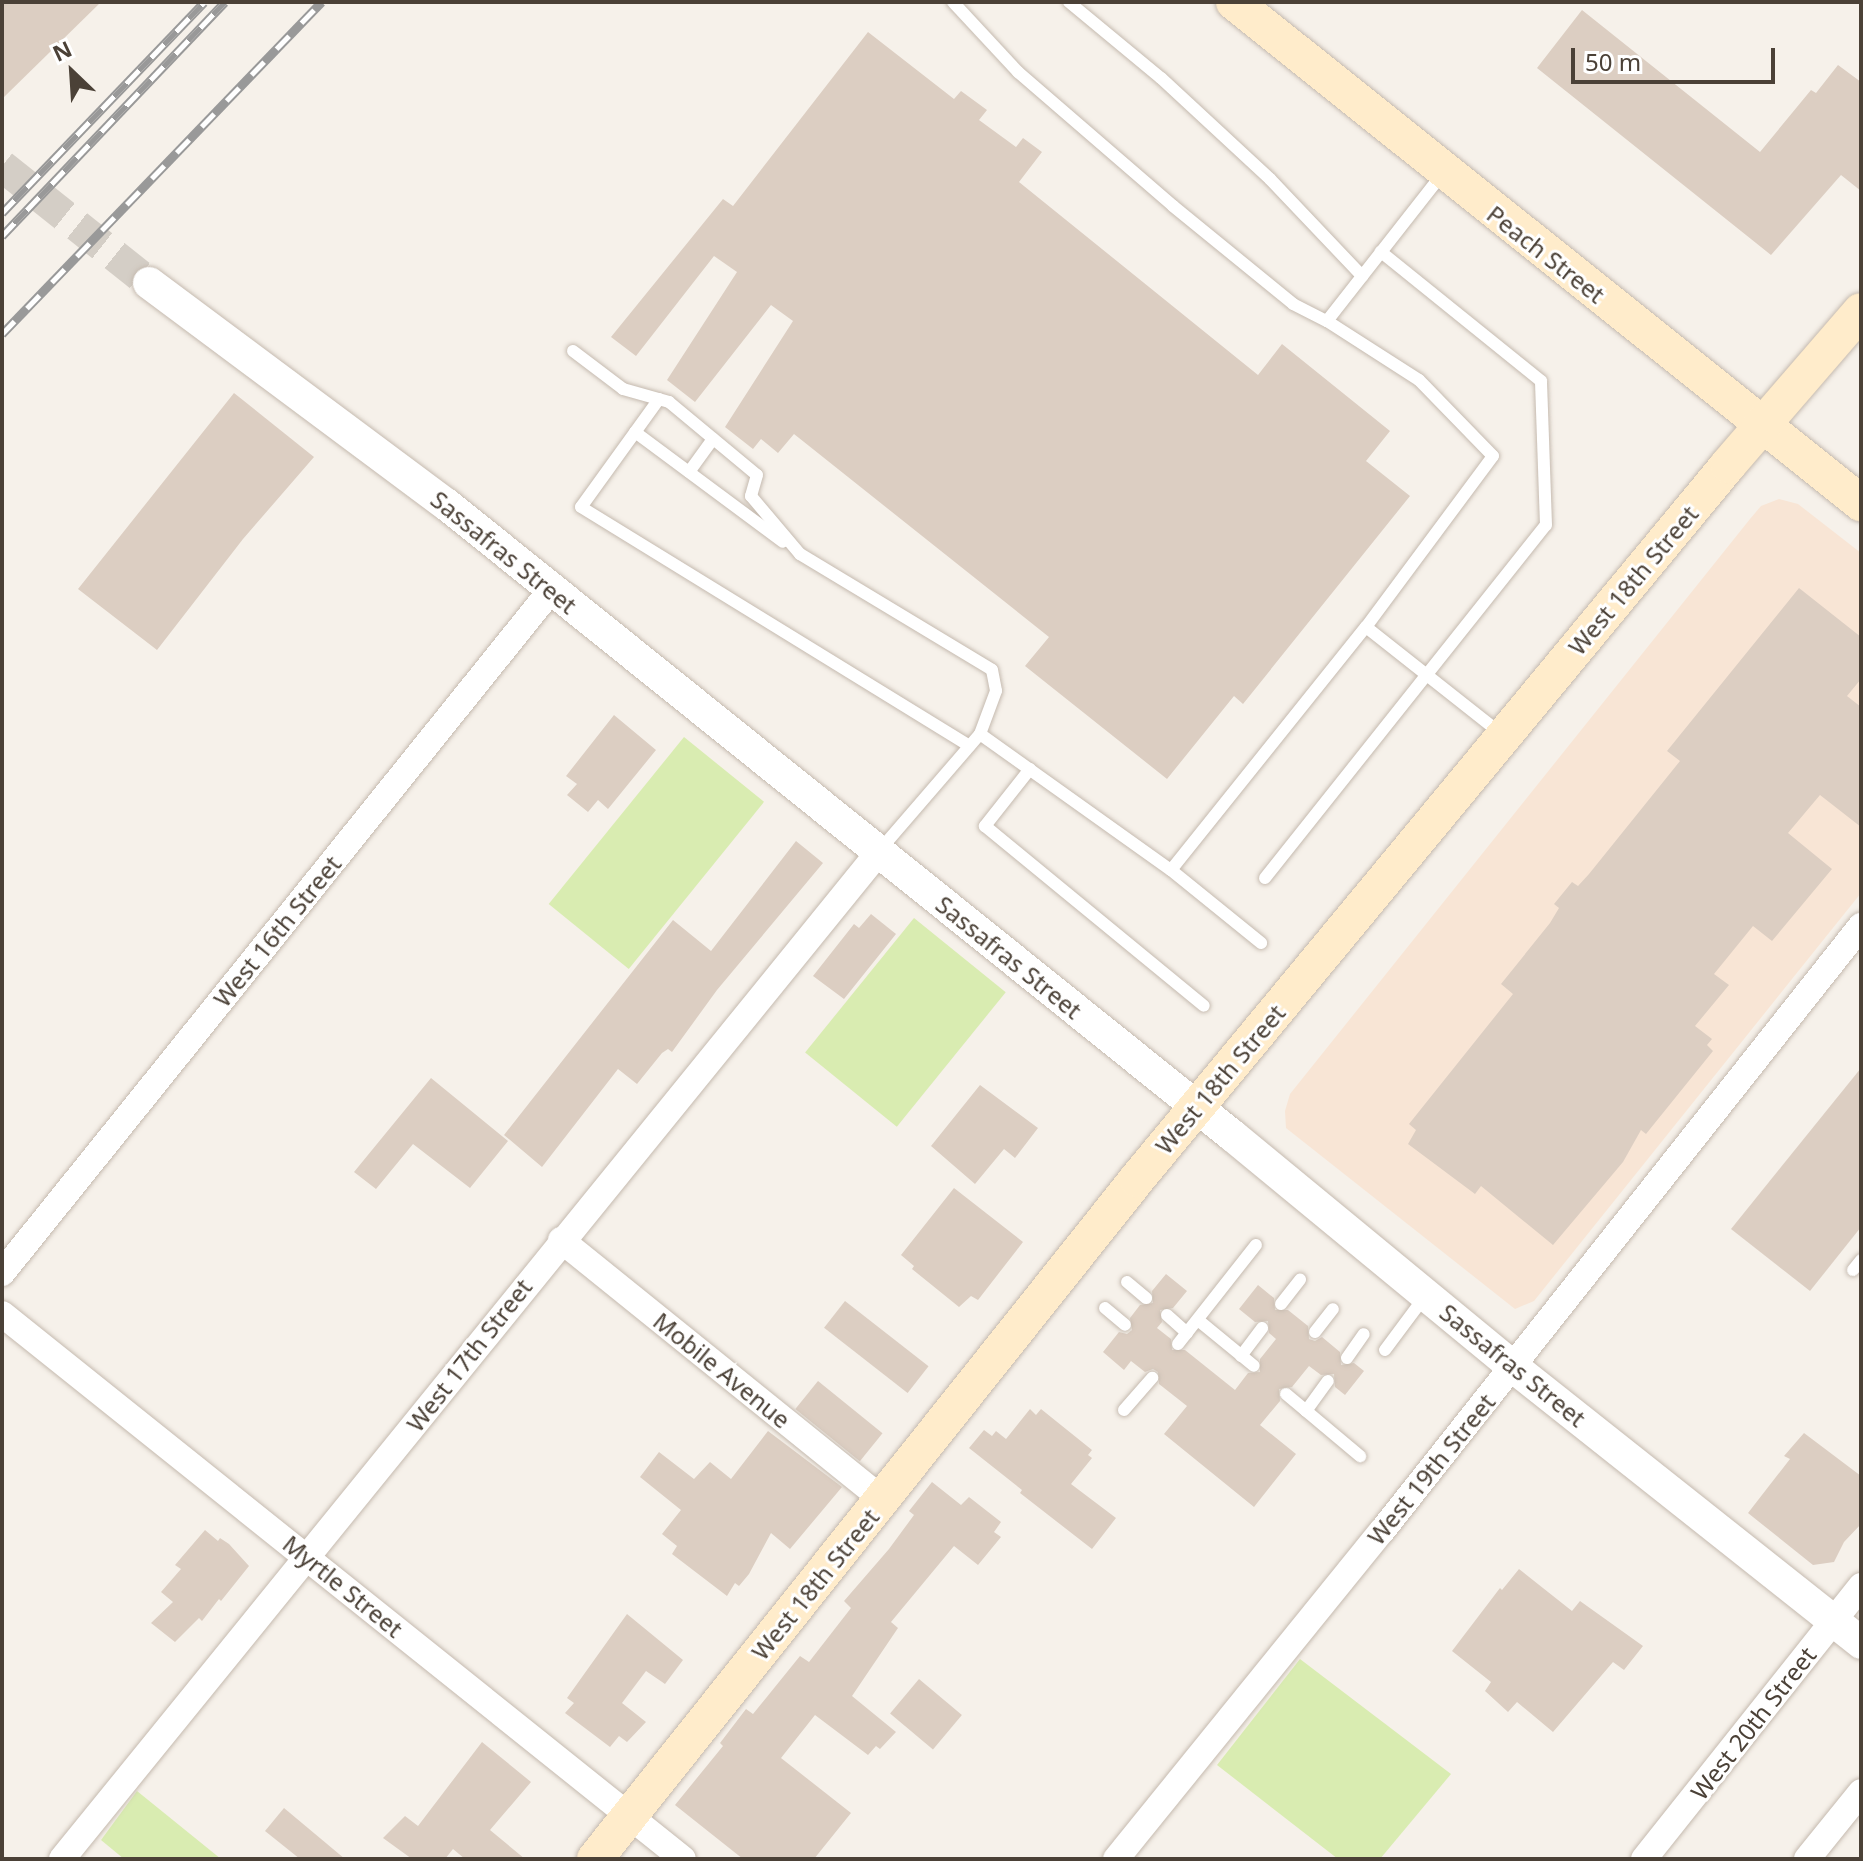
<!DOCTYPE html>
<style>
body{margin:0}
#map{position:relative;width:1863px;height:1861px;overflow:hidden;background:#f6f1ea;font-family:"Noto Sans",sans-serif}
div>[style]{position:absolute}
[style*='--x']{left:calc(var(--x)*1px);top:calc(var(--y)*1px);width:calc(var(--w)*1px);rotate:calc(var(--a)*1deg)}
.commercial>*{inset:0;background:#f8e5d5}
.green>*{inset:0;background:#d9ecb1;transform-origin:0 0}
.building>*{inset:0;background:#dccec2;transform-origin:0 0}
.tertiary-tunnel>*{height:32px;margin-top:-16px;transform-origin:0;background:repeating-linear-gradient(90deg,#d4cec6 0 32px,transparent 0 48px)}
.roads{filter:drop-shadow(0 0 2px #c5baaf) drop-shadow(0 0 2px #c5baaf)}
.service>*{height:12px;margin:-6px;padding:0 6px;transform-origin:6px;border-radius:6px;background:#fff}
.minor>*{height:26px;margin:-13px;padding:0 13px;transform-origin:13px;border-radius:13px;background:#fff}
.tertiary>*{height:32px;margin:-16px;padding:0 16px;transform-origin:16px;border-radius:16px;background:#fff}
.secondary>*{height:36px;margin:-18px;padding:0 18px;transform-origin:18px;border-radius:18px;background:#ffeccb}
.rail>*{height:9px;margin-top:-4.5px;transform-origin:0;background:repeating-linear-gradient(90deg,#fff 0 18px,#999 0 36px);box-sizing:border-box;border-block:2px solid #999}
span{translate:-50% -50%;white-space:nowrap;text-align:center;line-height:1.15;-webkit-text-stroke:6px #fff;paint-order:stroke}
.street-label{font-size:24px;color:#4b4137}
.frame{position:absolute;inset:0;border:4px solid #4b4137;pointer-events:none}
.north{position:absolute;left:32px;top:32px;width:80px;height:80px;-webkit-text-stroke:6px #fff;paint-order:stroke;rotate:335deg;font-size:22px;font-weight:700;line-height:32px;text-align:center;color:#4b4137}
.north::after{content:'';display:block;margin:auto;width:28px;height:36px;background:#4b4137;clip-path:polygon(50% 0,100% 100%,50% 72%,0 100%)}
.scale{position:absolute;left:1571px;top:48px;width:204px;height:36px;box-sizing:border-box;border:4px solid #4b4137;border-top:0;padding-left:10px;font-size:24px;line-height:28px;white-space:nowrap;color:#4b4137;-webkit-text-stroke:6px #fff;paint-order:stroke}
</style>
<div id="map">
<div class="commercial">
<i style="clip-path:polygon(1779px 499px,1798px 504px,1861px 553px,1861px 893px,1534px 1301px,1515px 1309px,1286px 1128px,1285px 1111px,1290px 1094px,1750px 519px,1761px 506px)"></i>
</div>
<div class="green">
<i style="left:684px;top:737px;width:103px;height:215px;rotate:39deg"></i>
<i style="left:914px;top:918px;width:118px;height:173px;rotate:39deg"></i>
<i style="clip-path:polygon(1300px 1659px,1451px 1774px,1380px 1859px,1338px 1859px,1217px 1765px)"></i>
<i style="clip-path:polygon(137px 1791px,221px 1859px,124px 1859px,101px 1840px)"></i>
</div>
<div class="building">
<i style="clip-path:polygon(2px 2px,101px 2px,2px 99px)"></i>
<i style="clip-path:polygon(1582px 10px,1760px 152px,1811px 90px,1816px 93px,1838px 65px,1861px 82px,1861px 191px,1841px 175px,1771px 255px,1537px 68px)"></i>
<i style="clip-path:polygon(868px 32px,954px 99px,961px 91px,987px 110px,979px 120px,1016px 147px,1023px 138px,1042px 152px,1019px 182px,1258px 375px,1282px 344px,1390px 431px,1366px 461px,1410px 496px,1243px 704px,1234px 696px,1167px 779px,1025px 666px,1049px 637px,794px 434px,778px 453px,761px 439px,753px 449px,725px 427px,793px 321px,771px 305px,695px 402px,667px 380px,737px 272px,714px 256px,636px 356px,611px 337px,723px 199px,733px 206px)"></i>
<i style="clip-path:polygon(234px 393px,314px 457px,243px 539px,157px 650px,78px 589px)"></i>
<i style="clip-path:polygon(1799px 588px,1861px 637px,1861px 679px,1847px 696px,1861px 707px,1861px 827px,1820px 795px,1788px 833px,1832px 869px,1772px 941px,1753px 926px,1714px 974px,1729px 985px,1695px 1026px,1712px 1039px,1707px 1045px,1713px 1051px,1646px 1134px,1641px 1130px,1623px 1162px,1553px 1245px,1481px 1186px,1475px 1194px,1408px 1144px,1416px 1130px,1409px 1124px,1513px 994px,1501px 984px,1550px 923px,1559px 908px,1554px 904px,1572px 882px,1578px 886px,1589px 874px,1680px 761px,1667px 751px)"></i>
<i style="clip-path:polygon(614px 715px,656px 750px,608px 809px,598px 800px,588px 812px,567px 795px,577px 784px,566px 776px)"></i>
<i style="clip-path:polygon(796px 841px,823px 863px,717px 990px,672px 1052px,668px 1049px,662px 1053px,637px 1084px,618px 1069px,542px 1167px,504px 1135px,673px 920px,711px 951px)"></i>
<i style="clip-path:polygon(871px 914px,896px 934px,844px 999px,813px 976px,854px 924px,859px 928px)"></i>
<i style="clip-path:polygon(1861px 1068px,1861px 1227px,1810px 1291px,1731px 1229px)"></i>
<i style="clip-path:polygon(431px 1078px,508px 1141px,470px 1188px,413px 1144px,376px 1189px,354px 1172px)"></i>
<i style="clip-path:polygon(980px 1085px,1038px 1128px,1015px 1158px,1004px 1149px,975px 1184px,931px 1146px)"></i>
<i style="clip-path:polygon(954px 1188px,1023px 1242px,978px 1300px,971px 1296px,959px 1307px,912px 1269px,914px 1266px,901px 1255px)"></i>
<i style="clip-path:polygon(1166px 1274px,1187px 1291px,1173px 1308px,1160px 1310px,1162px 1322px,1157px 1328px,1171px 1339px,1172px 1350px,1185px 1350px,1235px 1390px,1248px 1373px,1260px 1372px,1260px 1359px,1276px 1339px,1269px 1333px,1268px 1321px,1255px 1322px,1239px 1309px,1258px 1285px,1274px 1298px,1275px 1310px,1288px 1310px,1308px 1326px,1309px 1339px,1315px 1341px,1322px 1337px,1340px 1352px,1341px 1365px,1354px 1363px,1364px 1371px,1345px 1395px,1335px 1387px,1334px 1374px,1321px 1375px,1309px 1366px,1292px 1387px,1279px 1389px,1280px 1401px,1260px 1425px,1296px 1454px,1254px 1507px,1164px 1434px,1187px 1406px,1159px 1384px,1158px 1372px,1153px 1369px,1145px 1372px,1131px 1361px,1124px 1370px,1103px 1352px,1119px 1332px,1127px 1334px,1132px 1330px,1130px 1318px,1140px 1305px,1153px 1303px,1152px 1291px)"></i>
<i style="left:845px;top:1301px;width:106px;height:34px;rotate:38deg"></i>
<i style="left:818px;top:1381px;width:83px;height:36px;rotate:39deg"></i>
<i style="clip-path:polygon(1030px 1409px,1036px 1415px,1041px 1409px,1092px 1450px,1088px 1455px,1092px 1458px,1071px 1484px,1116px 1518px,1092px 1549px,1020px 1493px,1022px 1490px,969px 1448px,984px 1430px,992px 1436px,996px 1431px,1006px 1439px)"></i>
<i style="clip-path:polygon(768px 1431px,842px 1487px,790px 1549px,771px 1533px,749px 1574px,739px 1586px,735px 1583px,727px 1596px,672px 1554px,677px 1546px,662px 1534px,681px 1510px,640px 1477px,659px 1452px,694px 1479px,710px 1462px,731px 1479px)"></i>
<i style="clip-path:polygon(1804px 1433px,1861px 1476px,1861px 1524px,1844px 1542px,1834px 1562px,1813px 1565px,1748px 1513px,1790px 1459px,1784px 1456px)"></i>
<i style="clip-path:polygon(932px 1482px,961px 1505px,969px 1497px,1001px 1522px,994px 1532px,1001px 1537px,978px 1565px,954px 1546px,891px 1622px,898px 1628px,852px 1696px,896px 1732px,880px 1749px,876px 1746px,868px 1755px,815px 1715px,781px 1758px,851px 1813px,814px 1859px,743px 1859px,675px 1805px,723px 1746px,720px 1743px,746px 1709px,753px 1714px,800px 1656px,809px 1662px,851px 1608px,844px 1601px,889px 1549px,914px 1515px,909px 1511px)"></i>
<i style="clip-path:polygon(205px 1530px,218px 1541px,220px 1538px,229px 1544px,249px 1566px,221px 1601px,219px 1599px,202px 1621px,199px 1618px,175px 1642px,151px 1623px,173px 1602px,161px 1592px,181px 1569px,175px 1565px)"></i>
<i style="clip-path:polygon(1519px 1569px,1572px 1611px,1580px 1601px,1643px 1646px,1624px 1670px,1613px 1662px,1553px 1732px,1517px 1702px,1508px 1712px,1485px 1691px,1491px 1682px,1452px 1651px,1500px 1588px,1502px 1590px)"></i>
<i style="clip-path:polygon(627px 1614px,683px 1660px,665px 1684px,646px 1671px,622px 1703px,646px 1722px,627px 1742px,619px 1736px,610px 1747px,565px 1713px,574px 1703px,567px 1698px)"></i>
<i style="left:919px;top:1679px;width:56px;height:45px;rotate:40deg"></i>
<i style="clip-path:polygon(482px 1742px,531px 1782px,490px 1830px,525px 1859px,465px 1859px,453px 1849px,445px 1859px,412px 1859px,383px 1838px,405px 1816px,418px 1826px)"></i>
<i style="clip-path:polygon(284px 1808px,345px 1859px,300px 1859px,265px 1831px)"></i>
</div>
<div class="tertiary-tunnel">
<i style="--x:2;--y:166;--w:188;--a:38.5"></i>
</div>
<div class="roads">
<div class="service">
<i style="--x:953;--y:2;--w:96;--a:47.1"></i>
<i style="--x:1018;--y:72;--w:205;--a:40.8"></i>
<i style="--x:1173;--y:206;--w:155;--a:39.2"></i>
<i style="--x:1293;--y:304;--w:38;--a:27"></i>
<i style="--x:1069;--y:2;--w:119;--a:39.6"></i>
<i style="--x:1161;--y:78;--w:149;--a:42.8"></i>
<i style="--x:1270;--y:179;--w:134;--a:46.5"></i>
<i style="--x:1443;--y:173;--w:188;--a:128.1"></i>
<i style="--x:1327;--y:321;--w:109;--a:32.7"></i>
<i style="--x:1419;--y:380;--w:106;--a:45.8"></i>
<i style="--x:1493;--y:456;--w:213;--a:126.6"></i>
<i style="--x:1366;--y:627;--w:171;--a:38.3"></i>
<i style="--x:573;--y:351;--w:63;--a:37.2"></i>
<i style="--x:623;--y:389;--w:48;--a:15.8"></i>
<i style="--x:669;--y:402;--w:114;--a:39.7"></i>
<i style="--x:757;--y:475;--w:22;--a:106"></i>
<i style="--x:751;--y:496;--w:76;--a:49.8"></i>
<i style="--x:800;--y:554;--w:224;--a:31.1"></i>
<i style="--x:992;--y:670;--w:21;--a:79"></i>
<i style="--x:996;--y:691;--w:46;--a:110.4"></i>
<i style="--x:659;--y:399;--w:133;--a:125.8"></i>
<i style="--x:581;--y:507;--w:456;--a:31.6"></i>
<i style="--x:635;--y:432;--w:184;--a:36.6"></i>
<i style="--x:689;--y:472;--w:41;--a:-54"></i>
<i style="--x:1030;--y:769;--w:73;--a:128.3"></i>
<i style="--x:985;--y:826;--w:283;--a:39.4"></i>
<i style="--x:879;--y:851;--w:155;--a:-49.2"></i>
<i style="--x:980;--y:734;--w:234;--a:35.5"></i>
<i style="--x:1171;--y:870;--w:312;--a:-51.3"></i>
<i style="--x:1171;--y:870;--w:116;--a:39"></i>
<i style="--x:1265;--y:878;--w:451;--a:-51.5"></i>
<i style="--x:1546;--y:525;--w:144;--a:-92"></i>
<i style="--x:1541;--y:381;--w:206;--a:-141.1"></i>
<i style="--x:1853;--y:1270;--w:13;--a:-51"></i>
<i style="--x:1127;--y:1282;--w:25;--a:40"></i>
<i style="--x:1281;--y:1304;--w:31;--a:-52"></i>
<i style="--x:1105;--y:1308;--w:26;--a:40"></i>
<i style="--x:1167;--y:1315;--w:27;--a:42"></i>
<i style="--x:1198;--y:1320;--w:72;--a:39.4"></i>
<i style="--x:1315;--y:1332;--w:29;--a:-52"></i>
<i style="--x:1178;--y:1344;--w:126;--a:-51.8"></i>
<i style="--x:1385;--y:1350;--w:69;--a:-53.3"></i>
<i style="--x:1241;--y:1356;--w:35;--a:-53"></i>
<i style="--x:1347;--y:1358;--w:29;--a:-55"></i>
<i style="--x:1286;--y:1394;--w:97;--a:40"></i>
<i style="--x:1124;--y:1410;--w:43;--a:-48.8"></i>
<i style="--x:1306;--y:1411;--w:37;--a:-54"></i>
</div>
<div class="minor">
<i style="--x:561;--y:1240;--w:414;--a:38.9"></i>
<i style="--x:2;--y:1273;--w:878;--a:-51.2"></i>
<i style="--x:2;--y:1314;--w:872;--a:38.67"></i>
<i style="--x:62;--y:1859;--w:1295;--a:-50.95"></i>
<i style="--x:1116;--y:1859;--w:422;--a:-51"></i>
<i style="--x:1382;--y:1531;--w:772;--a:-51.63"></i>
<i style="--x:1644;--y:1859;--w:349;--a:-51.5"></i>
<i style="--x:1807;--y:1859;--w:86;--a:-51.1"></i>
</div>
<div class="tertiary">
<i style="--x:149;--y:283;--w:370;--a:36.7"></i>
<i style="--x:446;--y:504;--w:1009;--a:38.77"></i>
<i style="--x:1233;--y:1136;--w:362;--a:39.5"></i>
<i style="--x:1512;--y:1366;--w:446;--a:38.4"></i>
</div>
<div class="secondary">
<i style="--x:1234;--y:2;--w:803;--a:38.63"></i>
<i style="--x:595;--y:1859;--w:870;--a:-51.44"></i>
<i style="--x:1137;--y:1179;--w:927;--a:-50.38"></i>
<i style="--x:1728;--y:465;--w:203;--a:-49.2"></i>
</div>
</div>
<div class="rail">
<i style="--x:2;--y:213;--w:292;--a:-46.2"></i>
<i style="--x:2;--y:236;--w:323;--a:-46.4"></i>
<i style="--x:2;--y:334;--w:461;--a:-46.1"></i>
</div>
<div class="street-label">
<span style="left:1546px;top:254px;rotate:38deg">Peach Street</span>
<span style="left:504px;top:552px;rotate:39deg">Sassafras Street</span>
<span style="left:1633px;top:580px;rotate:-50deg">West 18th Street</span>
<span style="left:277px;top:931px;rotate:-51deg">West 16th Street</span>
<span style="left:1009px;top:957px;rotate:39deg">Sassafras Street</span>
<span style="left:1220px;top:1079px;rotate:-50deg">West 18th Street</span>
<span style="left:469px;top:1355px;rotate:-52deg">West 17th Street</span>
<span style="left:1513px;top:1365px;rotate:39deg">Sassafras Street</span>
<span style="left:722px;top:1370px;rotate:39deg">Mobile Avenue</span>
<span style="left:1431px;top:1469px;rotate:-51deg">West 19th Street</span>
<span style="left:815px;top:1584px;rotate:-51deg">West 18th Street</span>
<span style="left:343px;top:1586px;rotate:39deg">Myrtle Street</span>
<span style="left:1753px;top:1723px;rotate:-52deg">West 20th Street</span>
</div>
<div class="frame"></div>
<div class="north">N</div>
<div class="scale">50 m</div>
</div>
